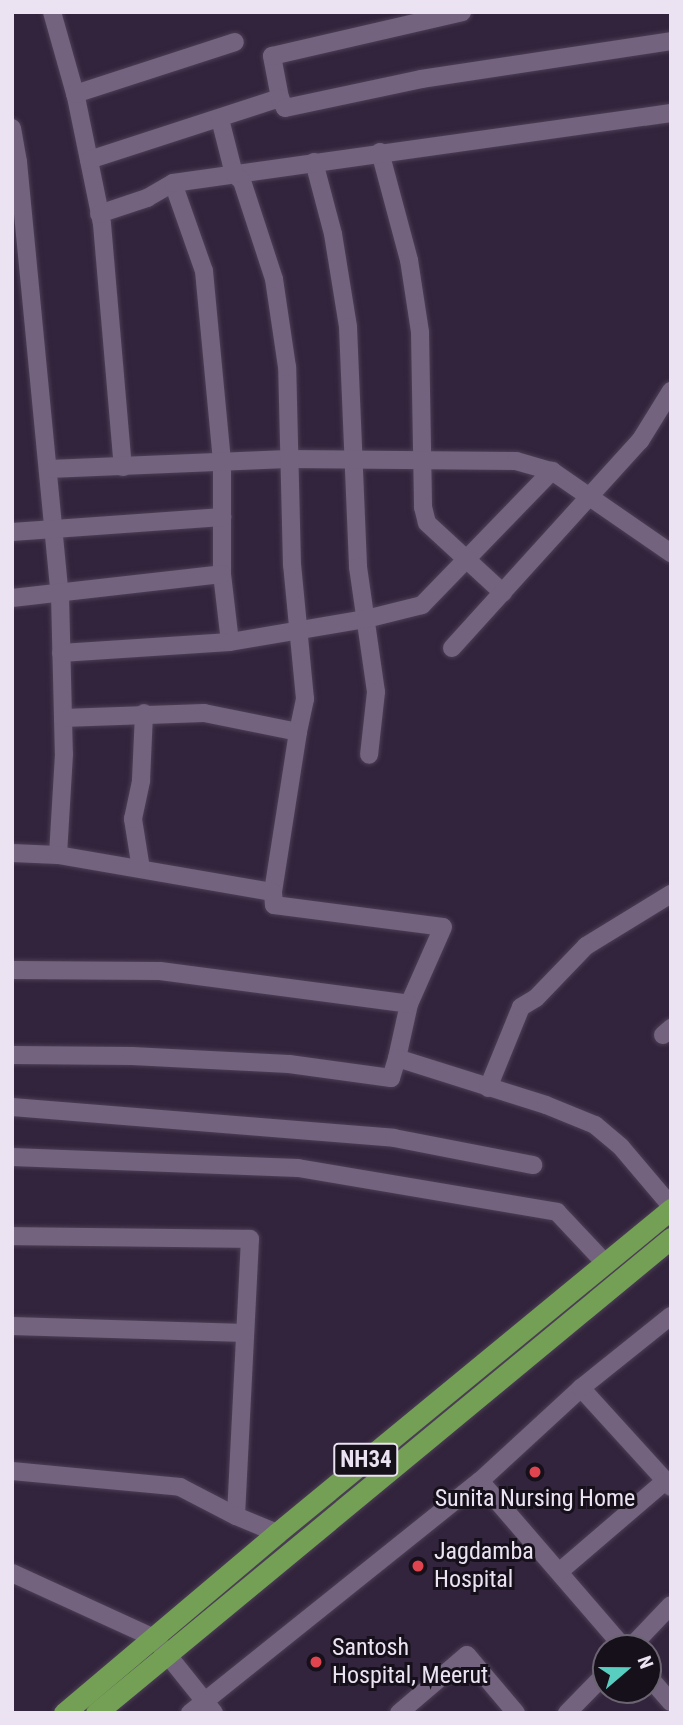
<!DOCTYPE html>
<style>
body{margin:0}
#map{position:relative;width:683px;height:1725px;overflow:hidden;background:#32243c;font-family:"Roboto Condensed",sans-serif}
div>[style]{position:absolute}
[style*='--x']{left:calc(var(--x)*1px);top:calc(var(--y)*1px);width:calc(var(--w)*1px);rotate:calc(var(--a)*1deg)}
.roads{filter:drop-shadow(0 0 2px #4c3f55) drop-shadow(0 0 2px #4c3f55)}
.minor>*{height:18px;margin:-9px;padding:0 9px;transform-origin:9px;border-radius:9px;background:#73637f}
.highway>*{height:21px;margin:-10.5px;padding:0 10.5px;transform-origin:10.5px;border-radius:10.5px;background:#74a055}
.dots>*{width:19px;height:19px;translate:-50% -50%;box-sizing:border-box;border:4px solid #16101b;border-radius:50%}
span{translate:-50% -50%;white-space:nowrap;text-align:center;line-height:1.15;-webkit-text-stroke:6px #16101b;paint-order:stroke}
.shield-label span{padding:2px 5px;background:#16101b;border:2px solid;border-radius:5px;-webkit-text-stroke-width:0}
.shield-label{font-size:23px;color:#ebe2f2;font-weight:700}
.poi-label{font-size:24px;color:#ebe2f2}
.left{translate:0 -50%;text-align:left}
.frame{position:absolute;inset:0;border:14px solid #ebe2f2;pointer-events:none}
.north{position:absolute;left:592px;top:1634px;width:70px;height:70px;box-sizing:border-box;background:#16101b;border:2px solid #6b6471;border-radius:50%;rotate:70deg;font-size:19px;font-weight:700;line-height:28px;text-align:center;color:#ebe2f2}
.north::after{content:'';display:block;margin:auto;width:24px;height:32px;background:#58cec0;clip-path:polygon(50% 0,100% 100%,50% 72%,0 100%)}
</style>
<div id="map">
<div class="roads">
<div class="minor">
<i style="--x:52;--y:12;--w:88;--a:74.2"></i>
<i style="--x:76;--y:97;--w:130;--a:78.4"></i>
<i style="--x:102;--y:224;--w:244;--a:85.1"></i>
<i style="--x:75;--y:94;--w:168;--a:-18"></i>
<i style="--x:280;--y:98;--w:43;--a:-100.8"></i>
<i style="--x:272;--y:56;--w:195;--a:-13"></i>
<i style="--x:12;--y:128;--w:35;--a:80"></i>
<i style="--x:18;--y:162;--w:435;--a:84.5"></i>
<i style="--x:60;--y:595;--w:159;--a:88.6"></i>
<i style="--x:64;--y:754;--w:101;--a:93.4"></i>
<i style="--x:380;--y:152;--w:112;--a:75"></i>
<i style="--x:409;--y:260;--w:73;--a:81.3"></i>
<i style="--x:420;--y:332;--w:175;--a:89"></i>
<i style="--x:423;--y:507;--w:16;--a:76"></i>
<i style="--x:427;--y:523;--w:103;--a:42.6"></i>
<i style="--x:89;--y:160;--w:201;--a:-18"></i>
<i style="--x:280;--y:98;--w:11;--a:63"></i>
<i style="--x:285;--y:108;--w:139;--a:-12"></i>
<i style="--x:421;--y:79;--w:253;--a:-8.6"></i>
<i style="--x:314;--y:162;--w:74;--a:75.2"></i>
<i style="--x:333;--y:234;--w:94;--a:80.8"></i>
<i style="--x:348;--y:327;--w:240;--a:87.6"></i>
<i style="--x:358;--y:567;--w:126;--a:81.8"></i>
<i style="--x:376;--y:692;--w:63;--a:96.3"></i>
<i style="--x:173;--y:183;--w:93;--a:70.6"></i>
<i style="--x:204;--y:271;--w:192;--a:84.6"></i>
<i style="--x:222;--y:462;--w:112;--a:90"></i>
<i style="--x:222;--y:574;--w:68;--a:83.3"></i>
<i style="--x:99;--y:214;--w:51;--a:-18.4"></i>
<i style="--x:147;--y:198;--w:30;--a:-30"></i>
<i style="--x:173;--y:183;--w:503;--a:-8"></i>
<i style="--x:49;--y:469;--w:239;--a:-2.4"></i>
<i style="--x:288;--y:459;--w:228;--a:0.5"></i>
<i style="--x:516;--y:461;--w:37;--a:16"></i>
<i style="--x:552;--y:471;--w:145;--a:34.6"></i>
<i style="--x:12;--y:532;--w:211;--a:-4.1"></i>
<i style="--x:12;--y:598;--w:211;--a:-6.5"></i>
<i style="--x:452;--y:648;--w:280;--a:-47.8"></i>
<i style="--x:640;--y:441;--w:59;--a:-58.2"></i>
<i style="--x:61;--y:653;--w:169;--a:-3.7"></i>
<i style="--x:230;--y:642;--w:138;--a:-9.6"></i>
<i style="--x:366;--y:619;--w:58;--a:-14"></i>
<i style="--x:422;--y:605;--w:187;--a:-45.9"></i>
<i style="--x:63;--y:718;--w:141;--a:-2"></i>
<i style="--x:204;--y:713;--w:96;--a:11.4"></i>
<i style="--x:298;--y:732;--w:34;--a:-78"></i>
<i style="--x:305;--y:699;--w:135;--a:-95.5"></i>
<i style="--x:292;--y:565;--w:198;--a:-91.4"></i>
<i style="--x:287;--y:367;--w:89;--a:-98.4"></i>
<i style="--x:274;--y:279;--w:103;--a:-108.1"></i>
<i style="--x:242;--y:181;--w:11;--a:-139"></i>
<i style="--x:234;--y:174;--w:57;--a:-104.3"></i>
<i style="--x:298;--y:732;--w:162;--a:98.9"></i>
<i style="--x:273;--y:892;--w:13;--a:86"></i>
<i style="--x:274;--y:905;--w:170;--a:7.4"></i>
<i style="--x:443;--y:927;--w:84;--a:113.8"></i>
<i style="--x:409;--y:1004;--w:55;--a:102.5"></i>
<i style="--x:397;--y:1058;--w:156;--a:17.5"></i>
<i style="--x:546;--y:1105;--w:53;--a:22.2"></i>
<i style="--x:595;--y:1125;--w:34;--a:40"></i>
<i style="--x:621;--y:1147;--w:77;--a:49.7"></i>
<i style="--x:12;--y:853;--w:46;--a:2.5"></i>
<i style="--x:58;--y:855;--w:218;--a:9.8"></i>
<i style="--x:141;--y:869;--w:51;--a:-99.1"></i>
<i style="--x:133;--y:819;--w:40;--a:-78"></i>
<i style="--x:141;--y:780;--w:67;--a:-87.4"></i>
<i style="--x:12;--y:970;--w:148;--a:0.4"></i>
<i style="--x:160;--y:971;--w:251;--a:7.5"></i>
<i style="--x:663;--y:1035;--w:11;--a:-41"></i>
<i style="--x:12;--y:1055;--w:120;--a:0.5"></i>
<i style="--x:132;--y:1056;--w:157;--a:2.9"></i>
<i style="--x:289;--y:1064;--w:103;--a:7.8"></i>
<i style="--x:391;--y:1078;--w:21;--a:-73"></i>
<i style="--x:488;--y:1088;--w:87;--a:-67.8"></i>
<i style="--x:521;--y:1007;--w:17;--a:-31"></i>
<i style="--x:536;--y:998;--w:72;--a:-46.1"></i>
<i style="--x:586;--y:946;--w:100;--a:-31.5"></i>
<i style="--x:12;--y:1107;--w:383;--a:4.6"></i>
<i style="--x:394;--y:1138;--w:142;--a:11"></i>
<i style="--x:12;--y:1157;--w:286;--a:2.2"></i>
<i style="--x:298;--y:1168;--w:263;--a:9.6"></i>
<i style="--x:557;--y:1212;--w:71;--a:46.7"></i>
<i style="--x:12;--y:1236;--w:238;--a:0.7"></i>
<i style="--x:250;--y:1239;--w:277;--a:92.9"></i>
<i style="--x:12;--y:1326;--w:233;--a:1.7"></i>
<i style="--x:581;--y:1388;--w:134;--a:47.7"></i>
<i style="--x:12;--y:1471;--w:169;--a:5.4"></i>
<i style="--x:180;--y:1487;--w:63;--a:27.4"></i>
<i style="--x:236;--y:1516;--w:44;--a:22.5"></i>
<i style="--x:480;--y:1481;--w:221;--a:49.2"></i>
<i style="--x:559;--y:1572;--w:140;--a:-40.6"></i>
<i style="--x:12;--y:1573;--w:156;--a:24.6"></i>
<i style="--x:154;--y:1638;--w:96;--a:51.3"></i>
<i style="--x:630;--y:1648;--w:59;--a:-46.4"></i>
<i style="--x:648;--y:1676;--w:35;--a:49"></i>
<i style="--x:190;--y:1713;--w:371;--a:-38.7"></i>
<i style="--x:480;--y:1481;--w:137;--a:-42.6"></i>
<i style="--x:581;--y:1388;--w:115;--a:-38.7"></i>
<i style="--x:399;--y:1713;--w:89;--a:-40.5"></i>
<i style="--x:467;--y:1655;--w:76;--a:49.8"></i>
<i style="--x:567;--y:1713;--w:56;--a:-45.7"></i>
</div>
<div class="highway">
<i style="--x:64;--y:1713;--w:279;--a:-40.2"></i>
<i style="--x:277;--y:1533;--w:510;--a:-39.43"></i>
<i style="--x:96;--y:1713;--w:746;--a:-39.56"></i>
</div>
</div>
<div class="dots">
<i style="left:535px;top:1472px;background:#e0444e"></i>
<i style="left:418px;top:1566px;background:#e0444e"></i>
<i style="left:316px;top:1662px;background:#e0444e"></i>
</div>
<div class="shield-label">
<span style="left:366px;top:1460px">NH34</span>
</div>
<div class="poi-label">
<span style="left:535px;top:1499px">Sunita Nursing Home</span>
<span class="left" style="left:434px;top:1566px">Jagdamba<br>Hospital</span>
<span class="left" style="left:332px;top:1662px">Santosh<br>Hospital, Meerut</span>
</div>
<div class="frame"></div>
<div class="north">N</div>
</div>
